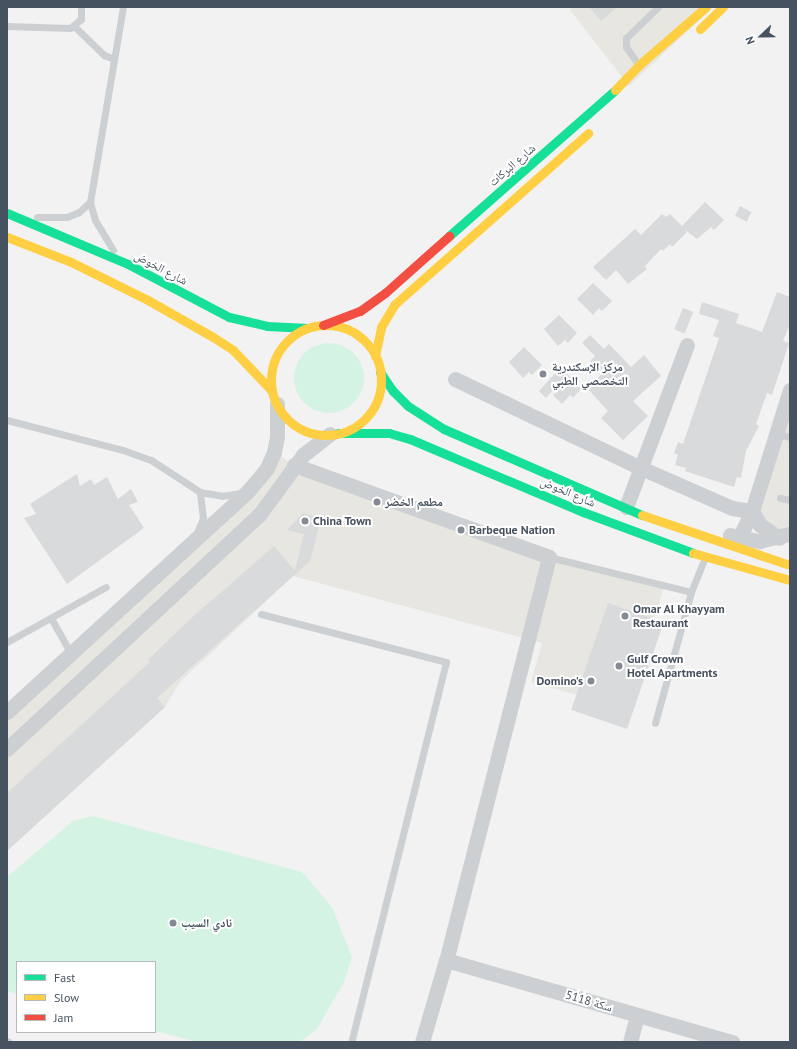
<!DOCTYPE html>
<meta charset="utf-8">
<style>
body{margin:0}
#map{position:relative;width:797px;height:1049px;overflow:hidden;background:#f2f2f2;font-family:"PT Sans","Noto Naskh Arabic",sans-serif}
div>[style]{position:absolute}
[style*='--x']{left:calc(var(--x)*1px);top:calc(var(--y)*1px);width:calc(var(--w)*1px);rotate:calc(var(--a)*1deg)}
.commercial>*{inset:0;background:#e7e6e0}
.green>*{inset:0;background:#d4f3e3}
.round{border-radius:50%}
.building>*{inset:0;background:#d9dadc;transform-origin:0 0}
.lane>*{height:7px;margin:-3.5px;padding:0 3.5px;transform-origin:3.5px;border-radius:3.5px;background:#cdd0d3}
.street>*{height:15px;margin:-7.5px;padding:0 7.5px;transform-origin:7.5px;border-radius:7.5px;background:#cdd0d3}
.fast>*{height:9px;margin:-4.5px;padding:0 4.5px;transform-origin:4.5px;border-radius:4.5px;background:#16e098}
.slow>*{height:9px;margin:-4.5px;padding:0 4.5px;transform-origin:4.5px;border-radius:4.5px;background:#ffcf43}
.slow>.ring{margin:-4.5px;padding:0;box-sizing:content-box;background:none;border:9px solid #ffcf43;border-radius:50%}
.jam>*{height:9px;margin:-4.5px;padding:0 4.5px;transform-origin:4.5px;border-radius:4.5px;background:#f24e42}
.dots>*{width:11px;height:11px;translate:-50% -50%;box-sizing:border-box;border:2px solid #fff;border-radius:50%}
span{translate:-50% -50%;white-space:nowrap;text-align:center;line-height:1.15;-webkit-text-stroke:4px #fff;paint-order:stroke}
.street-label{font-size:12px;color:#475260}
.poi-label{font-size:12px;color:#475260;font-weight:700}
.left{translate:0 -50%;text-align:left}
.right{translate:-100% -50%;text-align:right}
.frame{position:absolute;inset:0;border:8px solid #475260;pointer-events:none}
.legend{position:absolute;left:16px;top:961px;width:140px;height:72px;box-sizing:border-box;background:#fff;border:1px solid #b5babf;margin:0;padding:5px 7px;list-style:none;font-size:12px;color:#475260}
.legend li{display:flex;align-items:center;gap:8px;height:20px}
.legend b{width:20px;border:1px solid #b5babf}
.north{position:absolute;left:741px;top:16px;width:40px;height:40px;-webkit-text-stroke:3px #fff;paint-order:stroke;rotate:248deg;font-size:11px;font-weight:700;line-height:16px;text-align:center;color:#475260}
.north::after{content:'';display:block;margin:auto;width:14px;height:18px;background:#475260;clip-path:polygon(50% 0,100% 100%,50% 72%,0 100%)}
</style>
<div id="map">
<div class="commercial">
<i style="clip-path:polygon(573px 7px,713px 7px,629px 86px,570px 10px)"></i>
<i style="clip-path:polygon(790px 411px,790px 543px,759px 545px,761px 509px)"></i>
<i style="clip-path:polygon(274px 452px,294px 465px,549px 557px,664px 586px,627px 709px,531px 682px,542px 643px,293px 576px,180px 682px,165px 707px,7px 851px,7px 712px,194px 541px)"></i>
</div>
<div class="green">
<i class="round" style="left:294px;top:343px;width:70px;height:70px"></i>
<i style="clip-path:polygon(93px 816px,302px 872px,332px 907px,352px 957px,344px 982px,317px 1029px,300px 1042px,198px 1042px,155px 1031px,155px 962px,17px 962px,17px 994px,7px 991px,7px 877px,73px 821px)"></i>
</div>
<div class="building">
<i style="clip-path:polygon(589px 7px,617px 7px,601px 21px)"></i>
<i style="clip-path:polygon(705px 202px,724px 220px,714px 230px,711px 227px,697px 239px,684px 229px,687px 232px,672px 247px,670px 244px,663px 251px,661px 249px,645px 266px,647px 269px,628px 284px,616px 270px,606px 280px,593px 267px,635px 229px,641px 235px,662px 214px,666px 217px,670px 214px,682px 226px)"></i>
<i style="left:740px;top:206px;width:13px;height:11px;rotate:27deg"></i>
<i style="clip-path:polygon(593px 283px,612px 301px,602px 311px,599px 308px,593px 315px,577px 299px)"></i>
<i style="clip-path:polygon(777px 292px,790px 297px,790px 324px,783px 341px,789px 343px,772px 395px,767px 393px,756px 424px,759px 426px,746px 451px,741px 478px,737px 477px,734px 487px,685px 471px,686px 468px,675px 465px,678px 455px,674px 453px,678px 442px,683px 444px,719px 338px,713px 336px,719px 320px,699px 314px,702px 302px,739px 314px,736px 323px,762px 332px)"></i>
<i style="left:683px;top:308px;width:11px;height:23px;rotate:22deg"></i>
<i style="clip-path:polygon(559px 315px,577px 333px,568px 343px,565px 340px,558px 346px,544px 329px)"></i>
<i style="clip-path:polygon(590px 335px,604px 349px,609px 344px,631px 367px,644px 355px,661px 376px,633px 401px,648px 416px,623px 440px,601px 418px,608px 411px,587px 388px,603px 373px,590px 361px,595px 356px,582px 343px)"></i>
<i style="clip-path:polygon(524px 347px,542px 365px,532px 375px,529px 372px,523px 378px,509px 362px)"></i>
<i style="clip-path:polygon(561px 367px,581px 389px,573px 398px,570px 395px,562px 404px,553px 395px,557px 391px,554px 389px,546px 398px,539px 391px)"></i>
<i style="clip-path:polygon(77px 474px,80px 486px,91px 479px,94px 485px,107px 477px,118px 499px,131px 489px,138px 502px,129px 505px,144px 528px,67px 584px,24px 518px,36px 514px,30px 504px)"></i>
<i style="clip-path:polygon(303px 513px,321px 518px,310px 561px,157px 698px,165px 707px,7px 851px,7px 793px,150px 662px,148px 660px,188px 621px,274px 546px,295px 571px,304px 534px,287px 530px)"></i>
<i style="left:608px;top:603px;width:59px;height:113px;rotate:19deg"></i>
</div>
<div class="lane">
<i style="--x:7;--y:26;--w:63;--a:1.8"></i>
<i style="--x:70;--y:28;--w:14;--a:-39"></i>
<i style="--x:81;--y:19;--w:12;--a:-90"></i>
<i style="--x:74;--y:26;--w:42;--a:44"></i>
<i style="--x:104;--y:55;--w:11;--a:22"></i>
<i style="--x:638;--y:64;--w:21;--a:-125"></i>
<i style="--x:626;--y:47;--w:9;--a:-90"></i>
<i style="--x:626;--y:38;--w:45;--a:-44.1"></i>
<i style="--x:37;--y:217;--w:30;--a:0"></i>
<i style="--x:67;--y:217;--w:13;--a:-23"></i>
<i style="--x:79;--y:212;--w:15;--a:-42"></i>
<i style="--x:113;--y:250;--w:35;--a:-121"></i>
<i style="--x:95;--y:220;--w:19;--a:-106"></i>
<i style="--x:90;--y:202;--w:198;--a:-80.4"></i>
<i style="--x:7;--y:420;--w:120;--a:14.5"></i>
<i style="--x:123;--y:450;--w:30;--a:20"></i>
<i style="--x:151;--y:460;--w:59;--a:33.1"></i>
<i style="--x:200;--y:492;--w:22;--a:10"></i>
<i style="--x:222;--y:496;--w:19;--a:-9"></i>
<i style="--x:775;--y:434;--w:15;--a:11"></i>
<i style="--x:780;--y:498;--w:10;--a:11"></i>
<i style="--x:197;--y:533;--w:16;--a:-68"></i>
<i style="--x:203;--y:518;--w:26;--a:-97"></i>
<i style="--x:549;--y:557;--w:146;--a:13.8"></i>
<i style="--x:261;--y:614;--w:191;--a:14.5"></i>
<i style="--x:446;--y:662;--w:392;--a:104"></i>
<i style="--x:51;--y:618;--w:41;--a:60.9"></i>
<i style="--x:7;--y:642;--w:113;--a:-29.1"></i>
<i style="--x:655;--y:723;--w:136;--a:-74.6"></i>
<i style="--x:691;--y:592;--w:35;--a:-68"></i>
<i style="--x:7;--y:1041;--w:2;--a:27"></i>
</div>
<div class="street">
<i style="--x:455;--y:379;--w:206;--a:25.6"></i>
<i style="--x:641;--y:468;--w:99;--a:23.7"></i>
<i style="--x:732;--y:508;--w:20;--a:9"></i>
<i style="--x:294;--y:465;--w:271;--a:19.8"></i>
<i style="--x:549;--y:557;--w:416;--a:104.3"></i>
<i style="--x:446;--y:960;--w:85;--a:106.3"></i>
<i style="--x:626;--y:507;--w:173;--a:-69.4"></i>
<i style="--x:752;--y:511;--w:16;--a:60"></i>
<i style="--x:760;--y:525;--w:23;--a:34"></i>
<i style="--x:730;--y:535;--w:30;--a:12"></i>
<i style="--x:759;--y:541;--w:32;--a:-13"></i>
<i style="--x:739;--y:538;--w:30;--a:-64"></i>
<i style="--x:752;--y:511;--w:127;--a:-72.6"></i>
<i style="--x:7;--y:712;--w:327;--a:-42.5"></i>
<i style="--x:248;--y:491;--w:30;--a:-50"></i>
<i style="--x:267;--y:468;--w:17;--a:-66"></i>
<i style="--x:274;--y:452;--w:15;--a:-79"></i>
<i style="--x:277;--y:437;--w:33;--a:-90"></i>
<i style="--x:7;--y:749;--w:344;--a:-42.9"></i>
<i style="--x:259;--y:515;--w:74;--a:-53.7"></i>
<i style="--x:303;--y:455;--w:34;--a:-38"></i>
<i style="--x:446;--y:960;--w:298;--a:16"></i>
<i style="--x:630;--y:1042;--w:28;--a:-75"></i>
</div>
<div class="fast">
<i style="--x:7;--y:213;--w:131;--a:22.9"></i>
<i style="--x:128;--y:264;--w:114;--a:27.7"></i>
<i style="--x:229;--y:317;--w:39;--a:13"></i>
<i style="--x:267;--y:326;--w:41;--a:2.8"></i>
<i style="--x:449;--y:236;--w:221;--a:-41.3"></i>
<i style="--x:380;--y:372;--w:23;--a:56"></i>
<i style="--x:393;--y:391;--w:21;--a:45"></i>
<i style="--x:408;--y:406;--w:43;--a:32.6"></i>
<i style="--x:444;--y:429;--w:216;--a:23.5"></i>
<i style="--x:338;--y:433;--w:51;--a:0"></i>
<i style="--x:389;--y:433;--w:22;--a:16"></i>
<i style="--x:410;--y:439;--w:188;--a:22.9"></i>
<i style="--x:583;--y:512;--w:117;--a:20.4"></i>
</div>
<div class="slow">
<i style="--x:700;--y:29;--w:32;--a:-44"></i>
<i style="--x:615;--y:90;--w:35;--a:-46"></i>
<i style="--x:639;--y:65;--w:89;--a:-40.9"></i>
<i style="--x:7;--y:237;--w:69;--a:21.3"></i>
<i style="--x:71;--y:262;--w:84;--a:26.3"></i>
<i style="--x:146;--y:299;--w:77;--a:29.6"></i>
<i style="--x:213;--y:337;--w:24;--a:33"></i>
<i style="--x:233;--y:350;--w:57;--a:46.4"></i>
<i class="ring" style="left:271px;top:325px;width:101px;height:101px"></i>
<i style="--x:375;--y:356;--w:30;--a:-78"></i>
<i style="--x:381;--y:327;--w:27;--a:-59"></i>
<i style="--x:395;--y:304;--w:258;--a:-41.5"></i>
<i style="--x:642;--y:515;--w:156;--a:18.7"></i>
<i style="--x:693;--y:553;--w:101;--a:15.6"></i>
</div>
<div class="jam">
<i style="--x:323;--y:325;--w:40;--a:-21"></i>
<i style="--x:360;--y:311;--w:31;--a:-36"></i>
<i style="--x:385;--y:293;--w:86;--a:-41.7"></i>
</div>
<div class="dots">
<i style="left:543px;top:374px;background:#838a93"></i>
<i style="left:377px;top:502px;background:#838a93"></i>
<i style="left:305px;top:521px;background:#838a93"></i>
<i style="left:461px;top:530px;background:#838a93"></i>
<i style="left:625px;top:616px;background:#838a93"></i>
<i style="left:619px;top:666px;background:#838a93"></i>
<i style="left:591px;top:681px;background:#838a93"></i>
<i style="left:173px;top:923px;background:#838a93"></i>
</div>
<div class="street-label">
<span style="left:512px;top:165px;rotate:-41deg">شارع البركات</span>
<span style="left:161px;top:268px;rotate:28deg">شارع الخوض</span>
<span style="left:568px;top:492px;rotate:23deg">شارع الخوض</span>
<span style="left:589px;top:1001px;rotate:16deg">سكة 5118</span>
</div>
<div class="poi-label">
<span class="left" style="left:552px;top:374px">مركز الإسكندرية<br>التخصصي الطبي</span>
<span class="left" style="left:385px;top:502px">مطعم الخضر</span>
<span class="left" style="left:313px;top:521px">China Town</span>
<span class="left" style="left:469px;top:530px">Barbeque Nation</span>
<span class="left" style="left:633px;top:616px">Omar Al Khayyam<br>Restaurant</span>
<span class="left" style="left:627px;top:666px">Gulf Crown<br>Hotel Apartments</span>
<span class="right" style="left:583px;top:681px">Domino's</span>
<span class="left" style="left:181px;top:923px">نادي السيب</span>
</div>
<div class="frame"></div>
<ul class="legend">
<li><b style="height:5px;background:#16e098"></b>Fast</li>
<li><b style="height:5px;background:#ffcf43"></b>Slow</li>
<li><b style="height:5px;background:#f24e42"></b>Jam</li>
</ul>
<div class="north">N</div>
</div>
